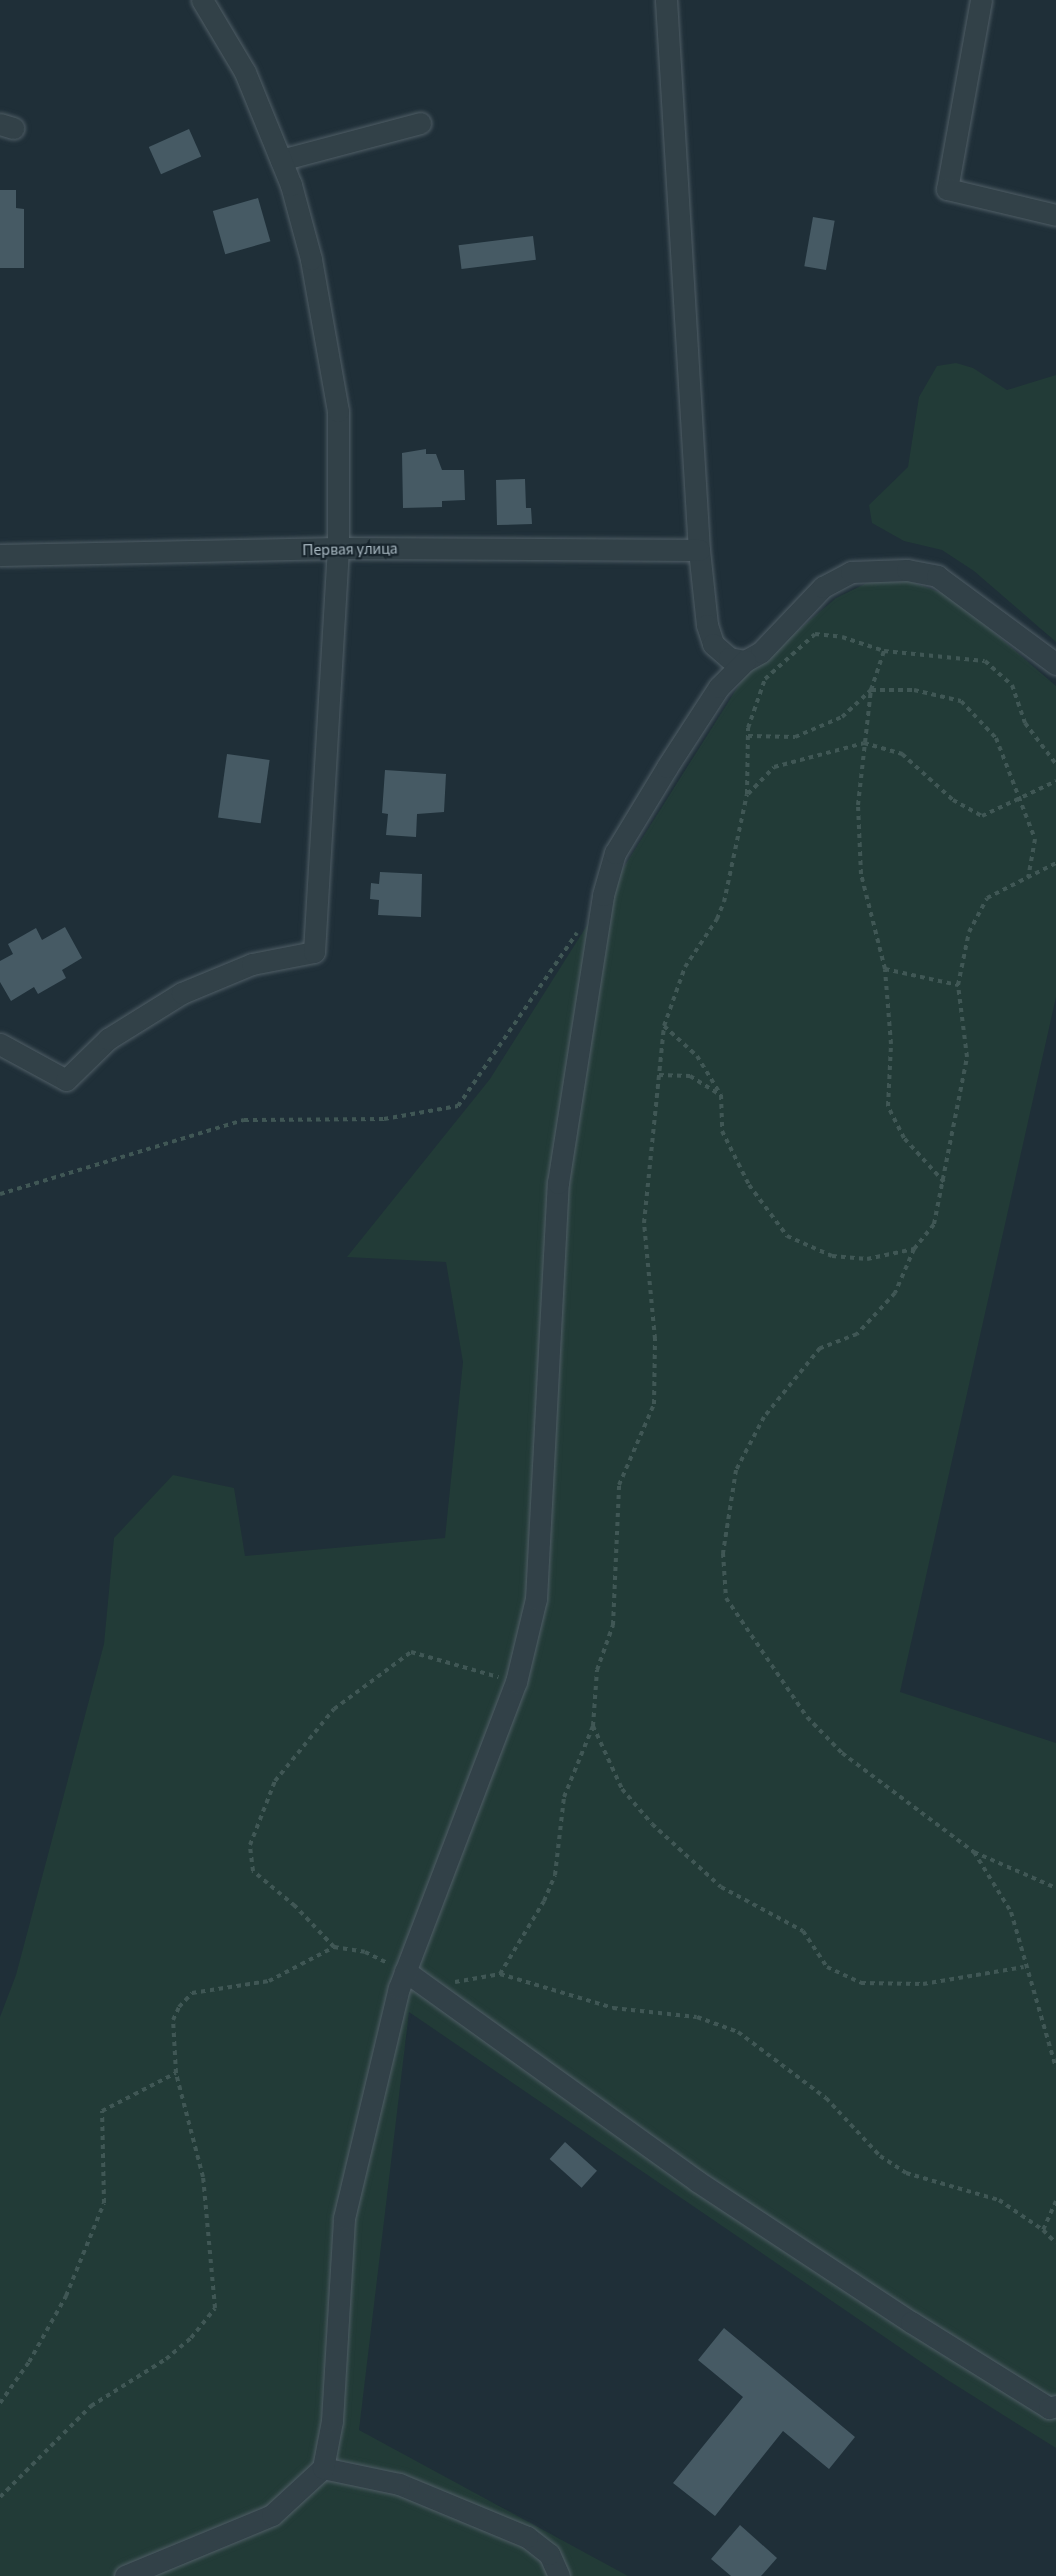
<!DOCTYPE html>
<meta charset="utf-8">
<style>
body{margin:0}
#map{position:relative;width:1056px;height:2576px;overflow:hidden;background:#1f2f38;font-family:Commissioner,sans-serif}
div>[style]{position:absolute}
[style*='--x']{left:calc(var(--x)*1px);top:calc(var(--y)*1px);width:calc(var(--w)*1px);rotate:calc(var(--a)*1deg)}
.green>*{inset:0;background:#223b37}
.building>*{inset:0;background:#465a64;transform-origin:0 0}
.path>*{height:4px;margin-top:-2px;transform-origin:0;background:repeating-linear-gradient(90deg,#405755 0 4.5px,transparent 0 9px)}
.roads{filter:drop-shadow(0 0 2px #505e66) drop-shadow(0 0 2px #505e66)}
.minor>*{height:21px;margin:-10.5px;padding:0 10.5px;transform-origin:10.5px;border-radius:10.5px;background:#324148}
span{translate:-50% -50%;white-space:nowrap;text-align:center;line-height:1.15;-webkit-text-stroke:4.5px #18252d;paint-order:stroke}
.street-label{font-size:15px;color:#acbcc5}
</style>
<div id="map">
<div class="green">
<i style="clip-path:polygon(956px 363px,973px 368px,1007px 390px,1056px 375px,1056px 642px,974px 571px,942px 550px,904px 541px,872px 523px,869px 505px,908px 467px,919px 397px,937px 366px)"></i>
<i style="clip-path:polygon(875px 579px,906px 580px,953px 597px,1056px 686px,1056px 997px,900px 1692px,1056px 1743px,1056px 2448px,946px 2379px,409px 2012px,359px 2430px,628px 2576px,0 2576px,0 2017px,16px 1975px,104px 1644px,114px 1538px,173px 1475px,234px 1488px,245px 1556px,445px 1538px,463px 1362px,446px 1262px,347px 1257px,490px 1079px,744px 677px,836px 598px)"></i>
</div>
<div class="building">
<i style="left:189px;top:129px;width:30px;height:44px;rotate:66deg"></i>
<i style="clip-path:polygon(0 190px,16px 190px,16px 208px,24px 209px,24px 268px,0 268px)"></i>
<i style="left:258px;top:198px;width:45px;height:47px;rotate:74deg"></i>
<i style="left:813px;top:217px;width:22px;height:50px;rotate:10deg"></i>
<i style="left:533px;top:236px;width:24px;height:75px;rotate:83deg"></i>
<i style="clip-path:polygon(426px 449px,426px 454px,436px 454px,442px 470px,464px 470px,465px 500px,442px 501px,442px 507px,403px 508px,402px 453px)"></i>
<i style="clip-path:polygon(525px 479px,526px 508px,531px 508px,532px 524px,497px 525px,496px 480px)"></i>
<i style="left:227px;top:754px;width:43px;height:64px;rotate:8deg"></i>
<i style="clip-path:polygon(385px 770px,446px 774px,444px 812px,417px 814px,416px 837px,386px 835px,388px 814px,382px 813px)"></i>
<i style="clip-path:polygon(380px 872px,422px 874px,421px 917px,378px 915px,379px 900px,370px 899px,371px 883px,379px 884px)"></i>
<i style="clip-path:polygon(65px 927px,82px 958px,62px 970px,66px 978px,38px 994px,34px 987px,11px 1001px,0 982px,0 961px,13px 954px,8px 944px,36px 928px,42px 940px)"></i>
<i style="left:565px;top:2142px;width:43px;height:23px;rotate:42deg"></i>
<i style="clip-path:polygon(724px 2328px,855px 2437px,829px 2469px,783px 2431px,715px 2516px,673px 2483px,743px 2397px,698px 2360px)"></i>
<i style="clip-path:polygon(740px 2525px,777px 2558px,761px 2576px,731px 2576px,711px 2559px)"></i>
</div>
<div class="path">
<i style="--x:748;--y:736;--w:47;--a:1.2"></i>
<i style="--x:795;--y:737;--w:51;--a:-23.1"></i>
<i style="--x:842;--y:717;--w:40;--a:-43"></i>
<i style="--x:871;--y:690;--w:41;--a:-71.6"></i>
<i style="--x:748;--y:794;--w:37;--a:-46"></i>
<i style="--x:774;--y:767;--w:93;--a:-14.9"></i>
<i style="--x:864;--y:743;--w:40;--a:16"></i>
<i style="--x:902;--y:754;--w:69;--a:42"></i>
<i style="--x:953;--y:800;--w:33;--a:29"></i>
<i style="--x:982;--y:816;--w:82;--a:-25.3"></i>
<i style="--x:885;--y:969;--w:75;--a:12.4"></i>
<i style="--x:664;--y:1026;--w:45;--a:42.3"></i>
<i style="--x:697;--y:1056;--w:46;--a:58.4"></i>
<i style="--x:721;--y:1095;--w:36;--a:88"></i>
<i style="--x:722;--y:1131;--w:60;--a:63.4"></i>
<i style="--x:749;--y:1185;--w:64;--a:53.3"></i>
<i style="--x:787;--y:1236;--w:49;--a:24"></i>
<i style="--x:832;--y:1256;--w:35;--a:5"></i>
<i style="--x:867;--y:1259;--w:48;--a:-12"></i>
<i style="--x:914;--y:1249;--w:32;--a:-51"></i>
<i style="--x:934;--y:1224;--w:170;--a:-78.8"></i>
<i style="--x:967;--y:1057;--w:73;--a:-97.1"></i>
<i style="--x:958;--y:985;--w:54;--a:-78.3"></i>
<i style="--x:969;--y:932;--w:38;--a:-62"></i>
<i style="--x:987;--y:898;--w:77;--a:-26.9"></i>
<i style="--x:659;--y:1075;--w:31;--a:2"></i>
<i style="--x:690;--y:1076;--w:34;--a:32"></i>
<i style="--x:944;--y:1182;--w:59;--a:-132.3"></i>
<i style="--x:904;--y:1138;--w:36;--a:-117"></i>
<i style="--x:888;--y:1106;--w:62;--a:-87.2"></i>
<i style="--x:891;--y:1044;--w:75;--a:-94.6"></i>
<i style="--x:885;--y:969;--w:98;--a:-104.2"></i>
<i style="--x:861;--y:874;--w:69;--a:-92.5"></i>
<i style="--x:858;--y:805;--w:116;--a:-83.6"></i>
<i style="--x:871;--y:690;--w:43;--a:0"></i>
<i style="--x:914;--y:690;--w:48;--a:13.2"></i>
<i style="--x:961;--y:701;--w:51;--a:46.6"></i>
<i style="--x:996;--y:738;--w:108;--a:68.9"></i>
<i style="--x:1035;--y:839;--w:39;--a:100"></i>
<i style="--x:0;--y:1194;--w:255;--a:-16.9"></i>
<i style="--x:244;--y:1120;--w:140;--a:-0.4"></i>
<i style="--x:384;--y:1119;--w:75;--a:-10"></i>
<i style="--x:458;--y:1106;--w:210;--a:-55.5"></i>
<i style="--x:914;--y:1249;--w:48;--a:113.4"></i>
<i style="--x:895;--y:1293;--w:56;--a:132.8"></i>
<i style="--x:857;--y:1334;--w:40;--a:159"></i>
<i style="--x:820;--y:1348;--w:89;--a:129.1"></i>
<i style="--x:764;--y:1417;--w:60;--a:117.8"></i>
<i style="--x:736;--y:1470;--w:84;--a:98.9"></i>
<i style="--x:723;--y:1553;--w:45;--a:86.2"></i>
<i style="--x:726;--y:1598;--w:144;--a:55.8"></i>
<i style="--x:807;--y:1717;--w:50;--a:45.8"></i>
<i style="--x:842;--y:1753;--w:165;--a:36.9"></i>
<i style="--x:974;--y:1852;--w:90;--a:23.7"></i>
<i style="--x:593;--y:1726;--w:69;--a:65.3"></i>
<i style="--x:622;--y:1789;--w:46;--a:49.4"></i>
<i style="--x:652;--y:1824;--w:93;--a:42.4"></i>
<i style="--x:721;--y:1887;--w:93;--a:28.2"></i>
<i style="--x:803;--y:1931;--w:43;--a:56.3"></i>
<i style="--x:827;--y:1967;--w:38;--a:25"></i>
<i style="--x:861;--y:1983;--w:62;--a:0.9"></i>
<i style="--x:923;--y:1984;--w:102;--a:-9.6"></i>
<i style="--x:974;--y:1852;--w:70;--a:58.3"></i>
<i style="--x:1011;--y:1912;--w:162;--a:73.9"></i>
<i style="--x:334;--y:1947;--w:57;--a:-133.6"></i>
<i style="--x:295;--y:1906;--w:55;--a:-140.2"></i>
<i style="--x:253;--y:1871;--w:26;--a:-97"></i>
<i style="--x:250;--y:1845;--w:69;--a:-68.7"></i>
<i style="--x:275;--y:1781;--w:93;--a:-50.7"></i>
<i style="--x:334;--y:1709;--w:96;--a:-36.5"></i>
<i style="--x:411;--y:1652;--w:91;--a:16"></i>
<i style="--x:500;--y:1974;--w:118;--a:16.7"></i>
<i style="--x:613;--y:2008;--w:84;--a:6.1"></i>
<i style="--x:697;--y:2017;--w:44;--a:20.1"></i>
<i style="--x:738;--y:2032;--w:110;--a:36.9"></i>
<i style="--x:826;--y:2098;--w:79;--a:47"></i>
<i style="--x:880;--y:2156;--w:31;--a:33"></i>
<i style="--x:906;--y:2173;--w:97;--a:16.2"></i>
<i style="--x:999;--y:2200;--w:53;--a:34.3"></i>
<i style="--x:455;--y:1982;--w:46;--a:-10.1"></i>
<i style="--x:500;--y:1974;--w:85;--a:-58.9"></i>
<i style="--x:544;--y:1901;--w:28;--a:-67"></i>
<i style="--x:555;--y:1875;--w:79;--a:-83.4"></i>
<i style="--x:564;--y:1797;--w:77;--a:-67.8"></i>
<i style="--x:593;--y:1726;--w:56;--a:-85.9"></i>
<i style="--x:597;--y:1670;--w:48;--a:-70.4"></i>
<i style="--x:613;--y:1625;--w:140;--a:-87.5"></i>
<i style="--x:619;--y:1485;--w:88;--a:-66.6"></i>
<i style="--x:654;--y:1404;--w:65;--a:-89.1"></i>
<i style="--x:655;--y:1339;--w:117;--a:-95.4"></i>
<i style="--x:644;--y:1223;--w:198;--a:-84.2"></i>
<i style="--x:664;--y:1026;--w:63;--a:-70.4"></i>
<i style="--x:685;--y:967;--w:58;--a:-56.3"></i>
<i style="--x:717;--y:919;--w:18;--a:-68"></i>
<i style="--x:724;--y:902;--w:110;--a:-78"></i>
<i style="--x:747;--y:794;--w:66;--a:-89.1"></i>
<i style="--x:748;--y:728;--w:52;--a:-70.9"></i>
<i style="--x:765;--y:679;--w:67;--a:-42"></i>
<i style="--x:815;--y:634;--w:27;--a:6"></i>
<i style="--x:842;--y:637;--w:44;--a:18.4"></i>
<i style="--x:884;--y:651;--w:101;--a:5.7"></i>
<i style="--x:985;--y:661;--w:36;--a:42"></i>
<i style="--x:1012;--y:685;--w:40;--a:71.1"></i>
<i style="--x:1025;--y:723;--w:51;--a:52.9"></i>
<i style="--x:1056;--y:2201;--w:32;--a:114"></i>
<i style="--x:1043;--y:2230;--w:18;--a:45"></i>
<i style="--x:0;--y:2403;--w:50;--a:-54.7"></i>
<i style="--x:29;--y:2362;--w:76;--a:-60.7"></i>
<i style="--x:66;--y:2296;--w:100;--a:-67.8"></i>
<i style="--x:104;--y:2203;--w:92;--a:-91.2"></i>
<i style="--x:102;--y:2111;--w:83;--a:-27.2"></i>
<i style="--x:0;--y:2497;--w:129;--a:-45"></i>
<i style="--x:91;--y:2406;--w:89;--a:-32.1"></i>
<i style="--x:166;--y:2359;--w:33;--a:-40"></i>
<i style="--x:191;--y:2338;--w:38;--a:-51"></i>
<i style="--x:215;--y:2308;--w:132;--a:-95.2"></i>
<i style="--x:203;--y:2177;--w:107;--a:-104.6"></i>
<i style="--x:176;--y:2073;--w:53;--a:-93.2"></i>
<i style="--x:173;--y:2020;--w:14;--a:-65"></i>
<i style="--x:179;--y:2007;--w:19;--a:-47"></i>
<i style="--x:192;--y:1993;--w:78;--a:-8.9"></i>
<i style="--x:269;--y:1981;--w:73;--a:-27.6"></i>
<i style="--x:334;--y:1947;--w:31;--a:9"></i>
<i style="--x:365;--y:1952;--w:25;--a:26"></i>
</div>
<div class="roads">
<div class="minor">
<i style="--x:666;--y:0;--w:551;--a:86.57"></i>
<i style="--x:699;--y:550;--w:75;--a:83.9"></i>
<i style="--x:707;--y:625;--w:20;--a:72"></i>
<i style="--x:713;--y:644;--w:21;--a:41"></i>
<i style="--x:729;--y:658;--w:16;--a:11"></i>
<i style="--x:745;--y:661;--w:18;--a:-29"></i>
<i style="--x:761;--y:652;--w:90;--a:-46.4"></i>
<i style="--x:823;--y:587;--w:32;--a:-28"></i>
<i style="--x:851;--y:572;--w:56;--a:-2"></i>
<i style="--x:907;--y:570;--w:31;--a:11"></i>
<i style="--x:937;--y:576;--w:148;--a:36.5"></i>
<i style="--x:981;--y:0;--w:192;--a:100.2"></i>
<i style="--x:947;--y:189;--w:112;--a:13.4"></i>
<i style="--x:0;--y:124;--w:14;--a:17"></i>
<i style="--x:281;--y:160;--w:144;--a:-14.9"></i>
<i style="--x:0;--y:555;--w:338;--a:-1.2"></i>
<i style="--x:338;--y:548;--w:361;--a:0.3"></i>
<i style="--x:0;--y:1044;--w:75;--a:28.6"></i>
<i style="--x:66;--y:1080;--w:59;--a:-44.3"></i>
<i style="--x:108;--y:1039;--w:87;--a:-31.9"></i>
<i style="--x:182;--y:993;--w:76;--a:-22.5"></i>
<i style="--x:252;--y:964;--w:63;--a:-11"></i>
<i style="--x:314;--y:952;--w:405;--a:-86.6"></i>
<i style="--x:338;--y:548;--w:137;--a:-90"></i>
<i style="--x:338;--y:411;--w:154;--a:-100.1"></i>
<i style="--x:311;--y:259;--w:77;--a:-105.1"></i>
<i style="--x:291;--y:185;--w:122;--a:-112.2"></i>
<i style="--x:245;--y:72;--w:84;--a:-120.8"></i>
<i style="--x:405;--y:1971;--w:360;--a:35.7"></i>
<i style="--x:697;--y:2181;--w:256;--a:33.4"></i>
<i style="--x:911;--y:2322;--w:163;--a:31.9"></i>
<i style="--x:1049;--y:2408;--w:7;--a:-16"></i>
<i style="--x:125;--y:2576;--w:159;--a:-22.5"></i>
<i style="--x:272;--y:2515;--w:69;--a:-42.7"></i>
<i style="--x:559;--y:2576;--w:24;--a:-114"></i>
<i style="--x:549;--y:2554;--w:28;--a:-142"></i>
<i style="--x:527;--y:2537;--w:139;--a:-157.5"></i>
<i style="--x:399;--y:2484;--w:78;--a:-168.1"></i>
<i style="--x:323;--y:2468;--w:48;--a:-79.2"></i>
<i style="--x:332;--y:2421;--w:203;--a:-86.6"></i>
<i style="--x:344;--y:2218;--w:236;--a:-76.6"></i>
<i style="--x:399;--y:1988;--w:328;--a:-69.1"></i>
<i style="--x:516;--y:1682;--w:85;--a:-76.5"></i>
<i style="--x:536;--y:1599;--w:417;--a:-87"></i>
<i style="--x:558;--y:1183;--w:291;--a:-81.1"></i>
<i style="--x:603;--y:895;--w:44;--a:-74.1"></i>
<i style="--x:615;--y:853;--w:100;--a:-58.8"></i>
<i style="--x:667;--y:767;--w:95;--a:-57"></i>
<i style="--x:719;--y:687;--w:37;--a:-45"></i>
</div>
</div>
<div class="street-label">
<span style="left:350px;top:549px;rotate:-1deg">Первая улица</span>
</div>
</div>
